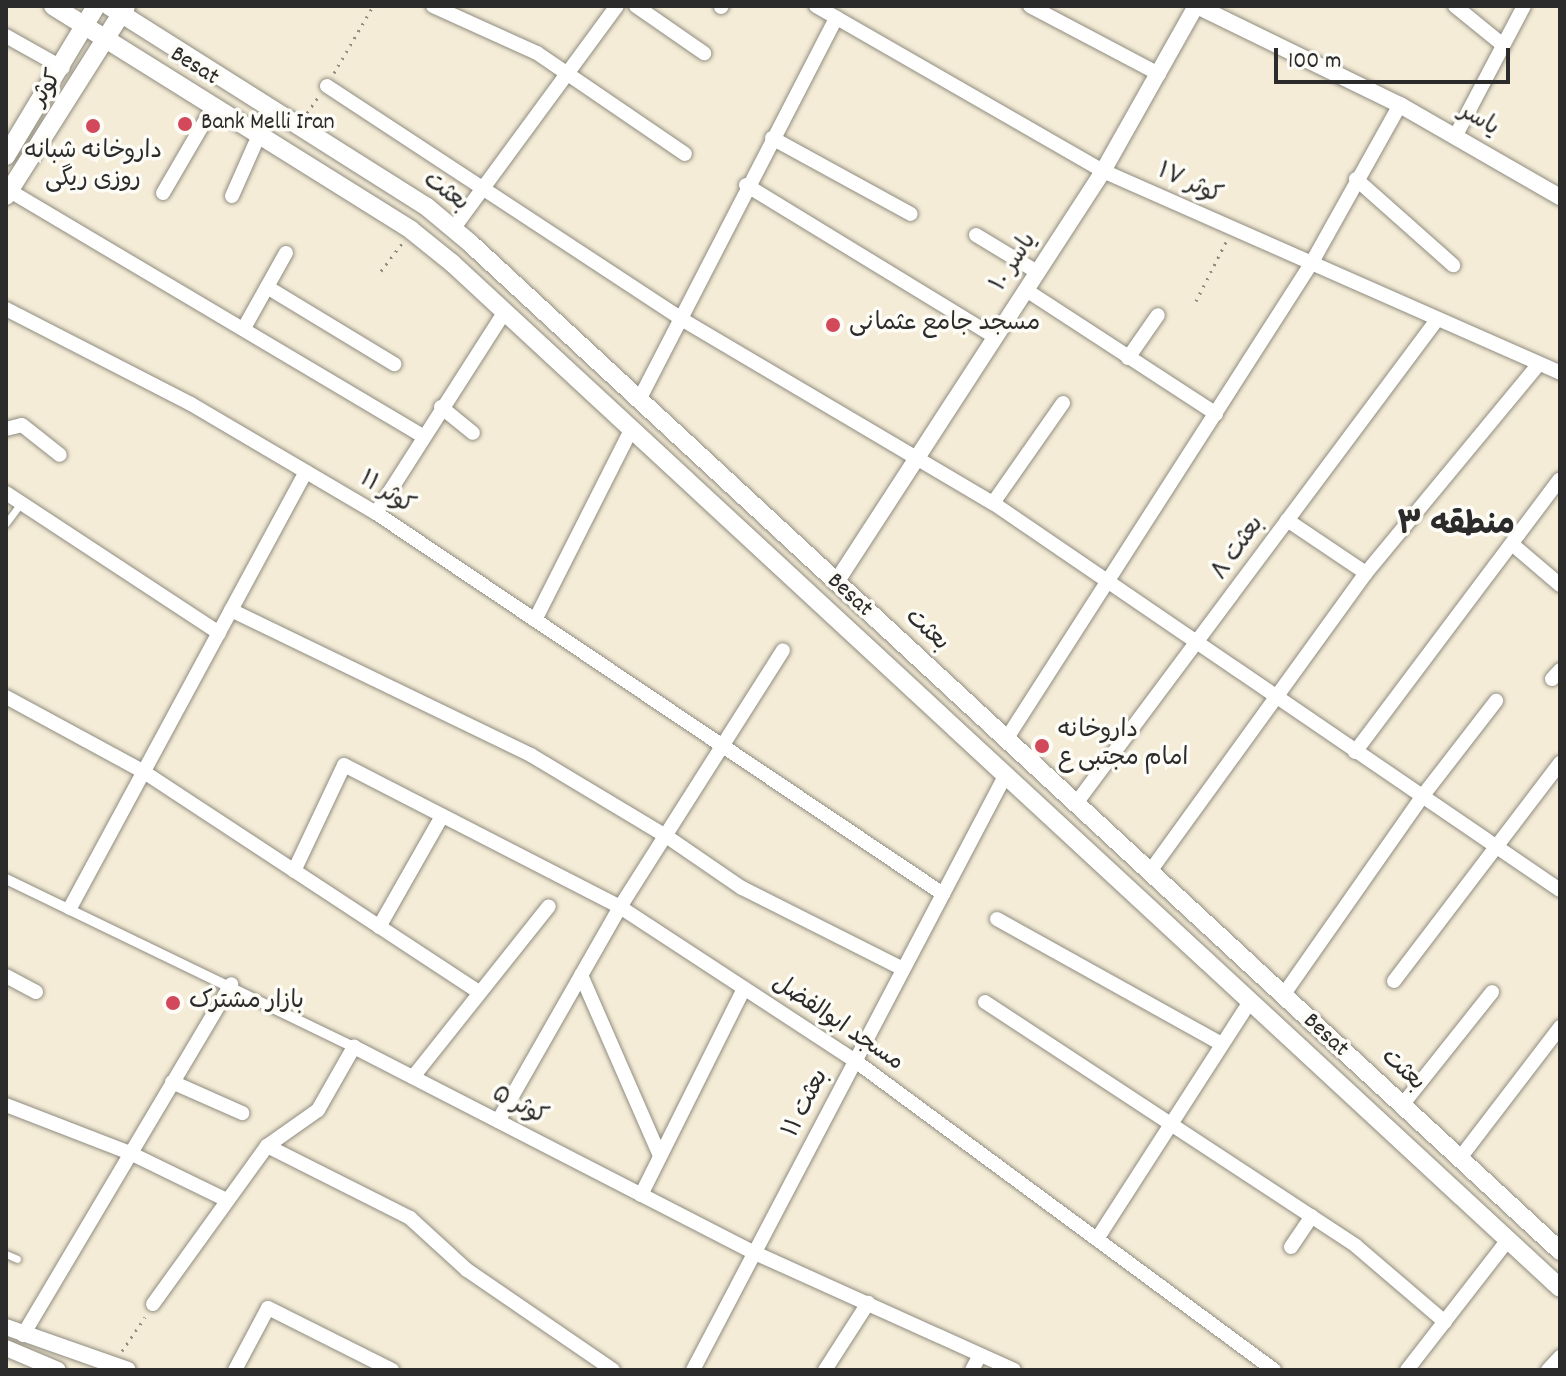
<!DOCTYPE html>
<meta charset="utf-8">
<style>
body{margin:0}
#map{position:relative;width:1566px;height:1376px;overflow:hidden;background:#f4ecd6;font-family:Dekko,"Playpen Sans Arabic",sans-serif}
div>[style]{position:absolute}
[style*='--x']{left:calc(var(--x)*1px);top:calc(var(--y)*1px);width:calc(var(--w)*1px);rotate:calc(var(--a)*1deg)}
.path>*{height:3px;margin-top:-1.5px;transform-origin:0;background:repeating-linear-gradient(90deg,#908c80 0 2px,transparent 0 8px)}
.roads{filter:drop-shadow(0 0 2px #908c80) drop-shadow(0 0 2px #908c80)}
.service>*{height:7px;margin:-3.5px;padding:0 3.5px;transform-origin:3.5px;border-radius:3.5px;background:#fff}
.pedestrian>*{height:10px;margin:-5px;padding:0 5px;transform-origin:5px;border-radius:5px;background:#fff}
.minor>*{height:14px;margin:-7px;padding:0 7px;transform-origin:7px;border-radius:7px;background:#fff}
.tertiary>*{height:16px;margin:-8px;padding:0 8px;transform-origin:8px;border-radius:8px;background:#fff}
.secondary>*{height:18px;margin:-9px;padding:0 9px;transform-origin:9px;border-radius:9px;background:#fff}
.dots>*{width:22px;height:22px;translate:-50% -50%;box-sizing:border-box;border:4px solid #fdfcf7;border-radius:50%}
span{translate:-50% -50%;white-space:nowrap;text-align:center;line-height:1.15;-webkit-text-stroke:7px #fdfcf7;paint-order:stroke}
.street-label{font-size:24px;color:#2b2b2b}
.poi-label{font-size:24px;color:#2b2b2b}
.left{translate:0 -50%;text-align:left}
.district-label{font-size:32px;color:#2b2b2b;font-weight:700}
.frame{position:absolute;inset:0;border:8px solid #2b2b2b;pointer-events:none}
.scale{position:absolute;left:1274px;top:48px;width:236px;height:36px;box-sizing:border-box;border:4px solid #2b2b2b;border-top:0;padding-left:10px;font-size:24px;line-height:28px;white-space:nowrap;color:#2b2b2b;-webkit-text-stroke:6px #fdfcf7;paint-order:stroke}
</style>
<div id="map">
<div class="path">
<i style="--x:334;--y:73;--w:78;--a:-59.8"></i>
<i style="--x:307;--y:113;--w:21;--a:-55"></i>
<i style="--x:381;--y:271;--w:35;--a:-53"></i>
<i style="--x:1196;--y:301;--w:68;--a:-63.1"></i>
<i style="--x:122;--y:1351;--w:41;--a:-55.9"></i>
</div>
<div class="roads">
<div class="service">
<i style="--x:6;--y:523;--w:25;--a:-53"></i>
<i style="--x:6;--y:1254;--w:12;--a:24"></i>
</div>
<div class="pedestrian">
<i style="--x:6;--y:879;--w:386;--a:25.8"></i>
</div>
<div class="minor">
<i style="--x:433;--y:6;--w:114;--a:24.3"></i>
<i style="--x:537;--y:53;--w:179;--a:34.3"></i>
<i style="--x:636;--y:6;--w:83;--a:34.7"></i>
<i style="--x:816;--y:6;--w:331;--a:29.9"></i>
<i style="--x:1103;--y:171;--w:500;--a:23.8"></i>
<i style="--x:1030;--y:6;--w:146;--a:27.8"></i>
<i style="--x:1455;--y:6;--w:62;--a:39.1"></i>
<i style="--x:721;--y:7;--w:1;--a:-45"></i>
<i style="--x:6;--y:36;--w:65;--a:29.3"></i>
<i style="--x:327;--y:86;--w:420;--a:33.3"></i>
<i style="--x:678;--y:317;--w:366;--a:30.6"></i>
<i style="--x:993;--y:503;--w:686;--a:34.32"></i>
<i style="--x:1456;--y:135;--w:146;--a:-62.2"></i>
<i style="--x:772;--y:138;--w:158;--a:28.7"></i>
<i style="--x:1356;--y:179;--w:130;--a:41.6"></i>
<i style="--x:746;--y:185;--w:292;--a:31.4"></i>
<i style="--x:10;--y:191;--w:480;--a:30.7"></i>
<i style="--x:163;--y:193;--w:99;--a:-59.8"></i>
<i style="--x:232;--y:196;--w:67;--a:-66.1"></i>
<i style="--x:453;--y:229;--w:277;--a:-53.7"></i>
<i style="--x:976;--y:235;--w:71;--a:31.2"></i>
<i style="--x:267;--y:287;--w:149;--a:31.2"></i>
<i style="--x:1026;--y:290;--w:227;--a:33.1"></i>
<i style="--x:6;--y:309;--w:208;--a:27.2"></i>
<i style="--x:191;--y:404;--w:215;--a:30.5"></i>
<i style="--x:376;--y:513;--w:683;--a:33.9"></i>
<i style="--x:244;--y:328;--w:86;--a:-60.8"></i>
<i style="--x:1128;--y:358;--w:52;--a:-55.1"></i>
<i style="--x:640;--y:398;--w:428;--a:-62.7"></i>
<i style="--x:441;--y:407;--w:41;--a:39.1"></i>
<i style="--x:6;--y:429;--w:16;--a:-14"></i>
<i style="--x:22;--y:425;--w:48;--a:38.3"></i>
<i style="--x:6;--y:493;--w:255;--a:33.3"></i>
<i style="--x:993;--y:503;--w:122;--a:-55"></i>
<i style="--x:376;--y:513;--w:240;--a:-57.4"></i>
<i style="--x:1287;--y:520;--w:95;--a:33.9"></i>
<i style="--x:1512;--y:544;--w:63;--a:40.5"></i>
<i style="--x:231;--y:610;--w:333;--a:25.8"></i>
<i style="--x:531;--y:755;--w:157;--a:31"></i>
<i style="--x:666;--y:836;--w:92;--a:34.4"></i>
<i style="--x:742;--y:888;--w:180;--a:26.7"></i>
<i style="--x:535;--y:620;--w:215;--a:-63.2"></i>
<i style="--x:1552;--y:679;--w:12;--a:-48"></i>
<i style="--x:6;--y:697;--w:157;--a:28.5"></i>
<i style="--x:144;--y:772;--w:399;--a:33.3"></i>
<i style="--x:1007;--y:738;--w:563;--a:-57.33"></i>
<i style="--x:1311;--y:264;--w:182;--a:-60.8"></i>
<i style="--x:1355;--y:752;--w:341;--a:-53.1"></i>
<i style="--x:1077;--y:802;--w:600;--a:-53.26"></i>
<i style="--x:1151;--y:870;--w:367;--a:-54.1"></i>
<i style="--x:1366;--y:573;--w:271;--a:-50.4"></i>
<i style="--x:294;--y:871;--w:117;--a:-64.7"></i>
<i style="--x:344;--y:765;--w:310;--a:27.2"></i>
<i style="--x:620;--y:907;--w:280;--a:33.2"></i>
<i style="--x:854;--y:1060;--w:522;--a:36.43"></i>
<i style="--x:70;--y:908;--w:496;--a:-61.6"></i>
<i style="--x:997;--y:919;--w:257;--a:29.1"></i>
<i style="--x:379;--y:927;--w:128;--a:-60.4"></i>
<i style="--x:581;--y:975;--w:197;--a:66.4"></i>
<i style="--x:6;--y:976;--w:34;--a:28"></i>
<i style="--x:1394;--y:981;--w:274;--a:-52.7"></i>
<i style="--x:1284;--y:994;--w:239;--a:-55"></i>
<i style="--x:1421;--y:798;--w:123;--a:-52.3"></i>
<i style="--x:985;--y:1002;--w:444;--a:33.3"></i>
<i style="--x:1356;--y:1246;--w:117;--a:40.5"></i>
<i style="--x:413;--y:1077;--w:218;--a:-51.5"></i>
<i style="--x:172;--y:1082;--w:77;--a:23.9"></i>
<i style="--x:1403;--y:1104;--w:143;--a:-51.5"></i>
<i style="--x:6;--y:1105;--w:133;--a:21.2"></i>
<i style="--x:130;--y:1153;--w:108;--a:25.9"></i>
<i style="--x:498;--y:1121;--w:246;--a:-60.3"></i>
<i style="--x:620;--y:907;--w:304;--a:-57.6"></i>
<i style="--x:267;--y:1146;--w:160;--a:26.7"></i>
<i style="--x:410;--y:1218;--w:77;--a:42.4"></i>
<i style="--x:467;--y:1270;--w:177;--a:34.4"></i>
<i style="--x:1460;--y:1158;--w:165;--a:-52.6"></i>
<i style="--x:641;--y:1195;--w:231;--a:-63.5"></i>
<i style="--x:1097;--y:1239;--w:284;--a:-57.2"></i>
<i style="--x:1291;--y:1247;--w:37;--a:-56"></i>
<i style="--x:153;--y:1304;--w:195;--a:-54.2"></i>
<i style="--x:267;--y:1146;--w:62;--a:-35.2"></i>
<i style="--x:318;--y:1110;--w:73;--a:-60.3"></i>
<i style="--x:354;--y:1047;--w:451;--a:27.2"></i>
<i style="--x:755;--y:1253;--w:284;--a:24.3"></i>
<i style="--x:23;--y:1335;--w:408;--a:-59.3"></i>
<i style="--x:235;--y:1370;--w:70;--a:-62"></i>
<i style="--x:268;--y:1308;--w:139;--a:26.6"></i>
<i style="--x:693;--y:1370;--w:673;--a:-62.29"></i>
<i style="--x:825;--y:1370;--w:80;--a:-57.3"></i>
<i style="--x:972;--y:1370;--w:17;--a:-62"></i>
<i style="--x:1407;--y:1370;--w:165;--a:-52.2"></i>
<i style="--x:1548;--y:1370;--w:18;--a:-47"></i>
</div>
<div class="tertiary">
<i style="--x:1197;--y:6;--w:226;--a:26"></i>
<i style="--x:1400;--y:105;--w:185;--a:29.9"></i>
<i style="--x:837;--y:581;--w:489;--a:-57"></i>
<i style="--x:1103;--y:171;--w:189;--a:-60.6"></i>
<i style="--x:6;--y:1327;--w:129;--a:19.4"></i>
<i style="--x:6;--y:1348;--w:56;--a:22.9"></i>
</div>
<div class="secondary">
<i style="--x:53;--y:6;--w:422;--a:32"></i>
<i style="--x:411;--y:230;--w:53;--a:38.8"></i>
<i style="--x:452;--y:263;--w:1509;--a:42.77"></i>
<i style="--x:109;--y:6;--w:376;--a:32.3"></i>
<i style="--x:427;--y:207;--w:56;--a:39.9"></i>
<i style="--x:470;--y:243;--w:1485;--a:42.76"></i>
<i style="--x:6;--y:156;--w:175;--a:-59"></i>
<i style="--x:6;--y:196;--w:225;--a:-57.7"></i>
</div>
</div>
<div class="dots">
<i style="left:185px;top:124px;background:#d1495b"></i>
<i style="left:93px;top:126px;background:#d1495b"></i>
<i style="left:833px;top:325px;background:#d1495b"></i>
<i style="left:1042px;top:746px;background:#d1495b"></i>
<i style="left:173px;top:1003px;background:#d1495b"></i>
</div>
<div class="street-label">
<span style="left:194px;top:67px;rotate:32deg">Besat</span>
<span style="left:48px;top:89px;rotate:-57deg">کوثر</span>
<span style="left:1478px;top:121px;rotate:30deg">یاسر</span>
<span style="left:1189px;top:185px;rotate:24deg">کوثر ۱۷</span>
<span style="left:445px;top:193px;rotate:36deg">بعثت</span>
<span style="left:1015px;top:263px;rotate:-57deg">یاسر ۱۰</span>
<span style="left:386px;top:494px;rotate:32deg">کوثر ۱۱</span>
<span style="left:1239px;top:549px;rotate:-55deg">بعثت ۸</span>
<span style="left:849px;top:596px;rotate:43deg">Besat</span>
<span style="left:926px;top:631px;rotate:43deg">بعثت</span>
<span style="left:837px;top:1024px;rotate:34deg">مسجد ابوالفضل</span>
<span style="left:1325px;top:1036px;rotate:43deg">Besat</span>
<span style="left:1402px;top:1071px;rotate:43deg">بعثت</span>
<span style="left:807px;top:1104px;rotate:-63deg">بعثت ۱۱</span>
<span style="left:519px;top:1107px;rotate:27deg">کوثر ۵</span>
</div>
<div class="poi-label">
<span class="left" style="left:201px;top:124px">Bank Melli Iran</span>
<span style="left:93px;top:167px">داروخانه شبانه<br>روزی ریگی</span>
<span class="left" style="left:849px;top:325px">مسجد جامع عثمانی</span>
<span class="left" style="left:1058px;top:746px">داروخانه<br>امام مجتبی ع</span>
<span class="left" style="left:189px;top:1003px">بازار مشترک</span>
</div>
<div class="district-label">
<span style="left:1456px;top:527px">منطقه ۳</span>
</div>
<div class="frame"></div>
<div class="scale">100 m</div>
</div>
